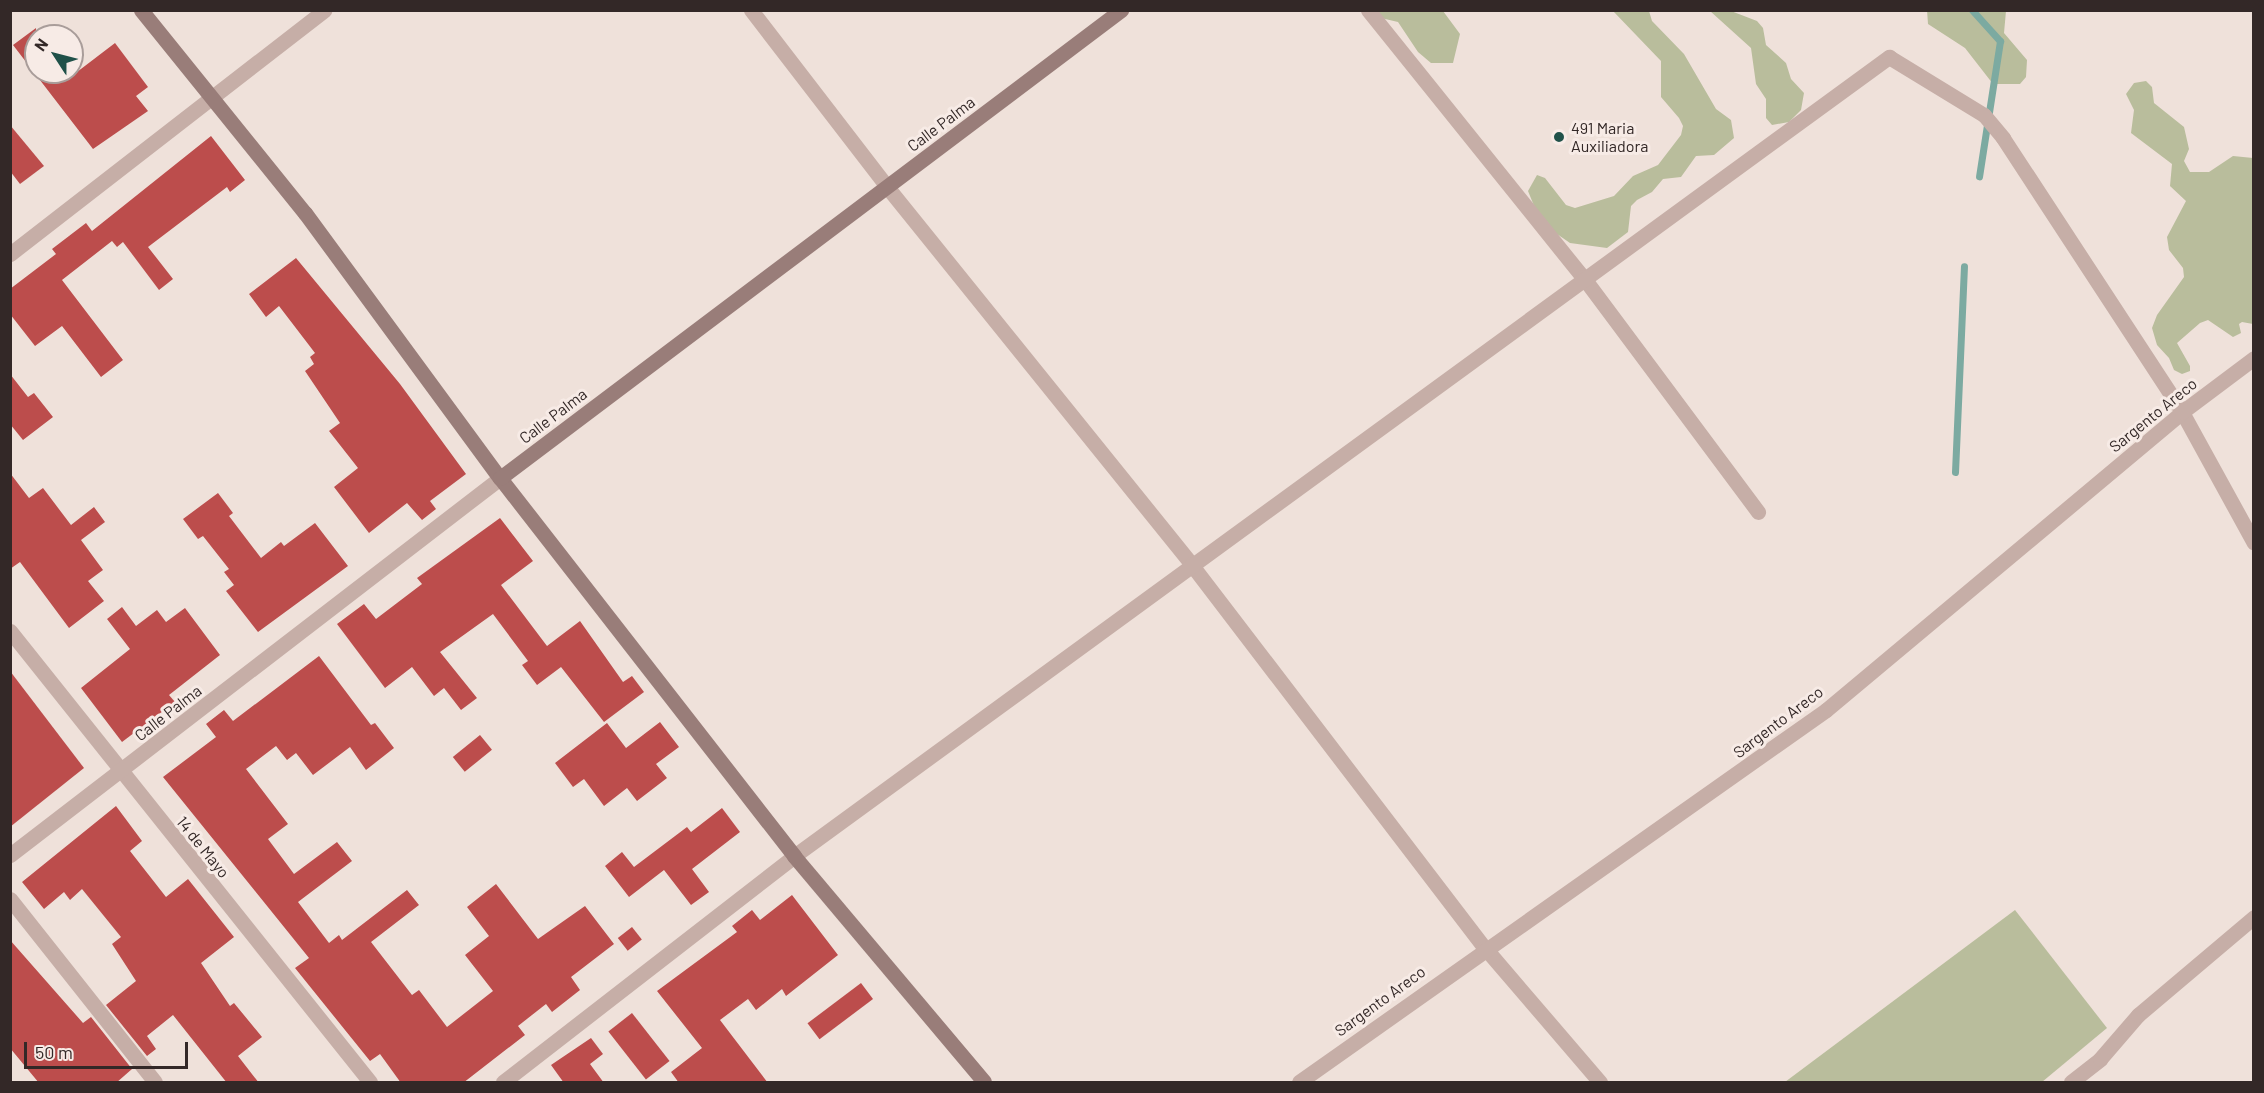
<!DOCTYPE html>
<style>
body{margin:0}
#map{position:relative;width:2264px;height:1093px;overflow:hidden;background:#efe1da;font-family:Barlow,sans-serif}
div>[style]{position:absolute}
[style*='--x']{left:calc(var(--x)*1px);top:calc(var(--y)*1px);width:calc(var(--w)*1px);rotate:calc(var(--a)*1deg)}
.green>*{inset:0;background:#b9bd9c}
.stream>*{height:7px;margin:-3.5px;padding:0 3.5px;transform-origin:3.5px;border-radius:3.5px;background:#7caaa1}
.building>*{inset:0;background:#bc4d4c;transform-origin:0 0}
.street>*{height:15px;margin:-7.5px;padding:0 7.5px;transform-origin:7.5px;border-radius:7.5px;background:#c6aea7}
.secondary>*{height:15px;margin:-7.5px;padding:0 7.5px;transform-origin:7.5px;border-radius:7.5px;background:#997d79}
.dots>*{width:16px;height:16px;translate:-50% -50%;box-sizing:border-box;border:3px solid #f7ebe6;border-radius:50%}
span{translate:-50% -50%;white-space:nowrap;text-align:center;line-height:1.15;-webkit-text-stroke:6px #f7ebe6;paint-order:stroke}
.street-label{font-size:16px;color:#332827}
.poi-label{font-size:16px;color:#332827}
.left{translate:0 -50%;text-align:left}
.frame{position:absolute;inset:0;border:12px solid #332827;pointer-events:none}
.north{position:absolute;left:24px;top:24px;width:60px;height:60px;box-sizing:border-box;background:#f7ebe6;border:2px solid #a99d9a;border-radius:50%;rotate:306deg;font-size:16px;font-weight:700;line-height:24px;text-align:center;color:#332827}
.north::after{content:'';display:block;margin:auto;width:21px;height:27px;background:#205149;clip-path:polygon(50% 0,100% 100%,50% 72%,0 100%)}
.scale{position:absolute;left:24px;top:1042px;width:164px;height:27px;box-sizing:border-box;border:3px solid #332827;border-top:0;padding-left:8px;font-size:18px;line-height:21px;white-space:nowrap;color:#332827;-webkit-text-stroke:4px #f7ebe6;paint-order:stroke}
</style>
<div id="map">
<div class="green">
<i style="clip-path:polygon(1927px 10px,2006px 11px,2004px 33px,2027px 60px,2026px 77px,2020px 84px,1993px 84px,1965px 48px,1928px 24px)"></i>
<i style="clip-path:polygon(1373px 11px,1443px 11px,1460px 34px,1453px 63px,1431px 63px,1418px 52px,1398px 22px,1381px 18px)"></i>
<i style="clip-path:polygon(1613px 11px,1649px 11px,1652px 21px,1684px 54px,1716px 109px,1731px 120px,1734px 138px,1714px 155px,1696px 156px,1681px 177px,1663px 179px,1652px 192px,1637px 200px,1631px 206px,1628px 232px,1607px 248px,1570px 243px,1541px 223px,1528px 191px,1537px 175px,1545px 178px,1566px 205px,1575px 208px,1614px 196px,1633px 176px,1658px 165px,1681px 135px,1683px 126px,1679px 118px,1661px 97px,1661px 61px)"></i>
<i style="clip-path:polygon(1710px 11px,1731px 11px,1757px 21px,1763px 28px,1766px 45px,1786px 63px,1791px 79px,1804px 93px,1801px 110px,1789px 122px,1772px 125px,1766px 118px,1766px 99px,1756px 84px,1751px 48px)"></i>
<i style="clip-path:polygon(2146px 81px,2152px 87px,2154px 103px,2184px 127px,2189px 149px,2184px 161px,2190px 172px,2209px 172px,2233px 156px,2253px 158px,2253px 324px,2242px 322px,2239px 324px,2241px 333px,2233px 337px,2208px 320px,2200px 323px,2177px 343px,2190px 366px,2190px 371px,2182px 374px,2174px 370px,2169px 358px,2157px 345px,2152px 328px,2157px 315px,2184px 277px,2183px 268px,2169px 250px,2167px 237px,2186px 201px,2170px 186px,2172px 164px,2131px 133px,2134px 110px,2126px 94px,2134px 83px)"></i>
<i style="clip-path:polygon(2015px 910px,2107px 1028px,2042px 1082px,1785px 1082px)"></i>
</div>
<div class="stream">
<i style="--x:1972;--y:10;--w:42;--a:47.9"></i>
<i style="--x:2000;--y:41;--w:137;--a:98.8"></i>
<i style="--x:1955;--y:472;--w:206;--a:-87.5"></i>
</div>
<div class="building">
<i style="clip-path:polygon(36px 28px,36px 72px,77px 72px,115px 43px,148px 87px,136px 96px,148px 111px,93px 149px,13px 45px)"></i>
<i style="clip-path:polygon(10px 125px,44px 166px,20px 184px,10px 171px)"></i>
<i style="clip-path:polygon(211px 136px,245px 180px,230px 192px,227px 187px,148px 247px,173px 279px,159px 290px,123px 242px,117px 247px,112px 241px,62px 280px,123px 360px,101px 377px,62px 326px,35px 346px,10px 314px,10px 289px,56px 254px,52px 249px,86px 223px,92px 231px)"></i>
<i style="clip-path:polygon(296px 258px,400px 384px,466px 474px,430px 501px,436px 509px,422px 520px,407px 503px,369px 533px,334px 487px,358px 468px,329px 431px,340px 423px,305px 371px,314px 364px,310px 357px,315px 353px,279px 306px,266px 317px,249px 294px)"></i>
<i style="clip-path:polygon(10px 374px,28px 397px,34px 393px,53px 417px,23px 440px,10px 424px)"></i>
<i style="clip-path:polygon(10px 473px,29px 498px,43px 488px,71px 525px,94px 507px,105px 522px,81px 540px,103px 570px,88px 581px,104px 601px,69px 628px,20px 562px,10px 569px)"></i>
<i style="clip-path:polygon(218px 493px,233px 513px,229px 516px,261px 558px,281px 542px,284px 546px,315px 523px,348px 566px,258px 632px,226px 591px,234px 585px,224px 572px,229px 569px,203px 536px,198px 539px,183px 519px)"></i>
<i style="clip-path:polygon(500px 518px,533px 561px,501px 585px,547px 646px,580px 621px,623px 682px,632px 676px,644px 692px,604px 722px,561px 667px,537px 685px,522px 665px,528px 661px,493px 614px,440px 652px,477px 698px,461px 710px,444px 688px,434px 696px,412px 667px,385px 688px,337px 624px,364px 604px,376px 619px,422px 584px,417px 578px)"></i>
<i style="clip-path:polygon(122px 607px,136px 626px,157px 610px,166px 622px,185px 608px,220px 655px,169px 695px,175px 702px,122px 742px,81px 688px,130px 649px,107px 619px)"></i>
<i style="clip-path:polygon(319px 656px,371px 725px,375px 723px,394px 748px,366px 770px,350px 747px,313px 775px,296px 753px,287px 760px,276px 746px,246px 769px,288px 824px,268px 839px,294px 874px,337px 842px,352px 861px,298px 902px,329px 943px,339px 935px,342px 940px,407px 890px,419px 905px,371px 942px,412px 995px,419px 990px,447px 1027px,493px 991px,465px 955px,489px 936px,467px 907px,496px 884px,538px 939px,585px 906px,614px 944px,571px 977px,580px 990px,552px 1012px,546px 1004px,518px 1026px,525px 1035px,463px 1083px,401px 1083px,380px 1054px,370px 1061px,295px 968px,309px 958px,163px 777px,216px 737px,206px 724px,224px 710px,233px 721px)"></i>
<i style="clip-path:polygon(10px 671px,84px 768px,10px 827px)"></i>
<i style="clip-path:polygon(660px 722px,679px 747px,656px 764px,667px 778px,637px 801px,627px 788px,604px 806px,584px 779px,573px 787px,555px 763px,607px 723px,626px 748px)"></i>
<i style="left:480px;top:735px;width:19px;height:35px;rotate:51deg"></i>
<i style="clip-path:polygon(116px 806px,142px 841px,130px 851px,166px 897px,188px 879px,234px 937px,201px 963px,230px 1006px,234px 1003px,262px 1037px,238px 1056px,259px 1083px,227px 1083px,173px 1015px,147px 1036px,156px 1049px,147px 1056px,106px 1005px,136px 981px,112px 944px,121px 937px,82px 889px,70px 900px,64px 892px,44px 909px,22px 882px)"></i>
<i style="clip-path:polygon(722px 808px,740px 832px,692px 869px,709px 892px,691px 905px,664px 870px,629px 897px,605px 866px,622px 852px,634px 867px,687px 827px,691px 832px)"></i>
<i style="clip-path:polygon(792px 895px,838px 955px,786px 996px,782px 989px,756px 1010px,748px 999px,720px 1020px,768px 1083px,679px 1083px,671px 1072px,702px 1048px,657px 991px,737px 932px,732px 926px,752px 910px,760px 920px)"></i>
<i style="left:632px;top:927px;width:16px;height:18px;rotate:52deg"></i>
<i style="clip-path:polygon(10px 940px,83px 1023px,91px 1017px,132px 1069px,116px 1083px,39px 1083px,10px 1048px)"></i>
<i style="left:861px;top:983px;width:20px;height:67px;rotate:53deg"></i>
<i style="left:632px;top:1013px;width:61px;height:30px;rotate:52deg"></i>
<i style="clip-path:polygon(591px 1038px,603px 1054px,590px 1064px,604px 1083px,564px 1083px,551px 1065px)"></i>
</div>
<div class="street">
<i style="--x:751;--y:10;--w:225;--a:52.4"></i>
<i style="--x:888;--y:188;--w:483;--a:51.1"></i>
<i style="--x:1191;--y:564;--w:484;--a:52.6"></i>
<i style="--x:1485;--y:948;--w:177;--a:49.4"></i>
<i style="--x:1368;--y:10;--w:343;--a:51.2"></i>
<i style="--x:1583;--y:277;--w:293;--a:53.3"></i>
<i style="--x:10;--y:254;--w:398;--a:-37.8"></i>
<i style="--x:10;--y:631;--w:577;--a:51.4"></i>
<i style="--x:10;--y:855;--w:618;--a:-37.57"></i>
<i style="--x:10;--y:899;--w:233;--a:51.6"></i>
<i style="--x:503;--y:1082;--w:368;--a:-37.8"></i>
<i style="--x:794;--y:856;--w:1356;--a:-36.12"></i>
<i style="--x:1889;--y:57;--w:111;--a:31.4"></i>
<i style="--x:1984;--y:115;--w:30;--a:50"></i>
<i style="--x:2003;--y:138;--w:327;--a:56.8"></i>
<i style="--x:2182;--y:412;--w:149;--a:61.2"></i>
<i style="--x:1299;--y:1082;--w:645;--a:-35.22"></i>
<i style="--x:1826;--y:710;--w:464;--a:-39.9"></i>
<i style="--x:2182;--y:412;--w:90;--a:-36.9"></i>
<i style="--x:2071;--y:1082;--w:37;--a:-38"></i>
<i style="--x:2100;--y:1059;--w:58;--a:-49.2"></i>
<i style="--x:2138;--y:1015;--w:152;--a:-40.2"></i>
</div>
<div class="secondary">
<i style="--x:141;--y:10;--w:261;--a:51.1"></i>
<i style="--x:305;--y:213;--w:329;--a:53.7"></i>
<i style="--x:500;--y:478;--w:479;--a:52.1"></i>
<i style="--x:794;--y:856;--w:295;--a:49.9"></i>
<i style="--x:500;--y:478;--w:778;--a:-37"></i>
</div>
<div class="dots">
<i style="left:1559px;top:137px;background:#205149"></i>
</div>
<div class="street-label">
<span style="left:941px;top:124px;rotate:-37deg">Calle Palma</span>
<span style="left:2153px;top:415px;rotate:-39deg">Sargento Areco</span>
<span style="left:553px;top:416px;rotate:-37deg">Calle Palma</span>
<span style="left:168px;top:713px;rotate:-38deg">Calle Palma</span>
<span style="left:1778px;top:722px;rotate:-37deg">Sargento Areco</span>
<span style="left:203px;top:847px;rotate:51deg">14 de Mayo</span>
<span style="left:1380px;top:1001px;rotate:-36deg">Sargento Areco</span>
</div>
<div class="poi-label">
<span class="left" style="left:1571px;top:137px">491 Maria<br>Auxiliadora</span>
</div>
<div class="frame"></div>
<div class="north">N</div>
<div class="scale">50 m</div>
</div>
